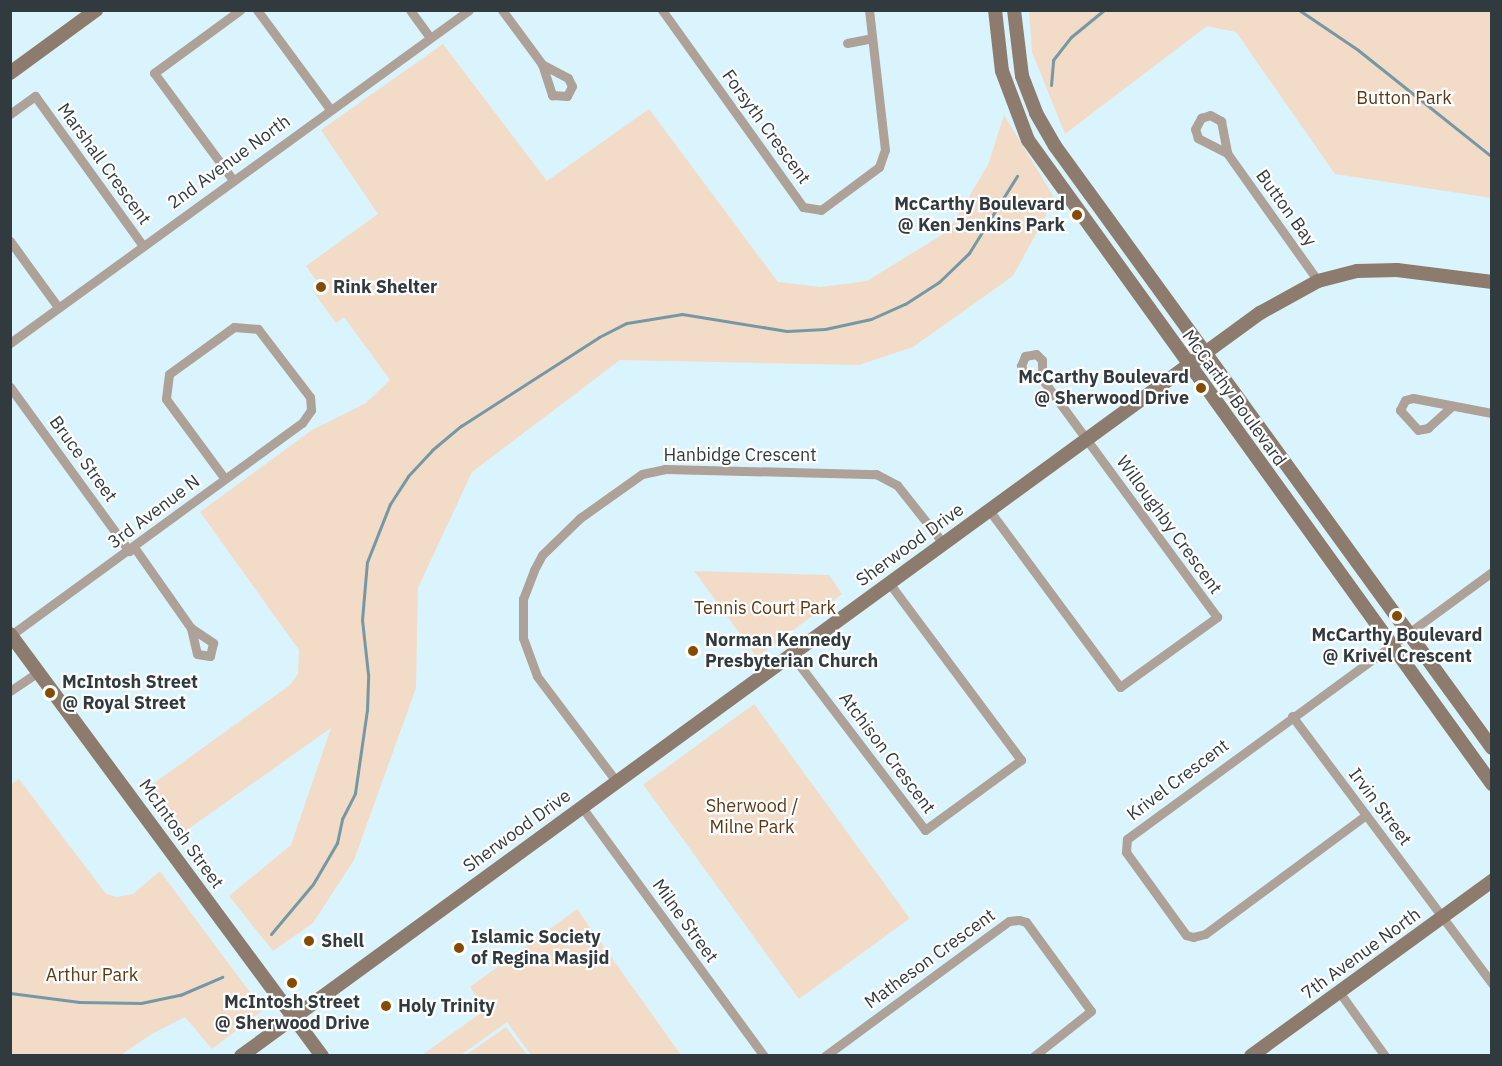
<!DOCTYPE html>
<style>
body{margin:0}
#map{position:relative;width:1502px;height:1066px;overflow:hidden;background:#daf4fd;font-family:"IBM Plex Sans",sans-serif}
div>[style]{position:absolute}
[style*='--x']{left:calc(var(--x)*1px);top:calc(var(--y)*1px);width:calc(var(--w)*1px);rotate:calc(var(--a)*1deg)}
.green>*{inset:0;background:#f2dbc7;transform-origin:0 0}
.stream>*{height:3px;margin:-1.5px;padding:0 1.5px;transform-origin:1.5px;border-radius:1.5px;background:#7598a4}
.street>*{height:9px;margin:-4.5px;padding:0 4.5px;transform-origin:4.5px;border-radius:4.5px;background:#ada198}
.secondary>*{height:14px;margin:-7px;padding:0 7px;transform-origin:7px;border-radius:7px;background:#8d7c6e}
.dots>*{width:16px;height:16px;translate:-50% -50%;box-sizing:border-box;border:3px solid #fff;border-radius:50%}
span{translate:-50% -50%;white-space:nowrap;text-align:center;line-height:1.15;-webkit-text-stroke:4.5px #fff;paint-order:stroke}
.park-label{font-size:18px;color:#5d3813}
.street-label{font-size:18px;color:#313b3f}
.poi-label{font-size:18px;color:#313b3f;font-weight:700}
.right{translate:-100% -50%;text-align:right}
.left{translate:0 -50%;text-align:left}
.frame{position:absolute;inset:0;border:12px solid #313b3f;pointer-events:none}
</style>
<div id="map">
<div class="green">
<i style="clip-path:polygon(1029px 11px,1491px 11px,1491px 198px,1335px 174px,1236px 32px,1207px 26px,1065px 134px,1032px 52px)"></i>
<i style="clip-path:polygon(443px 44px,547px 181px,649px 109px,778px 282px,821px 287px,867px 281px,948px 231px,988px 165px,1004px 115px,1055px 199px,1013px 276px,913px 347px,859px 365px,620px 360px,472px 472px,418px 588px,416px 688px,354px 860px,313px 923px,273px 951px,229px 896px,291px 845px,331px 728px,177px 837px,143px 791px,290px 685px,298px 674px,299px 650px,200px 512px,312px 430px,366px 403px,390px 380px,344px 317px,336px 323px,312px 290px,319px 284px,306px 266px,378px 214px,321px 130px)"></i>
<i style="clip-path:polygon(694px 571px,829px 575px,842px 594px,757px 657px)"></i>
<i style="left:754px;top:704px;width:265px;height:137px;rotate:54deg"></i>
<i style="clip-path:polygon(19px 779px,106px 894px,117px 897px,133px 894px,160px 871px,263px 1010px,212px 1049px,185px 1017px,150px 1035px,121px 1055px,14px 1055px,10px 1052px,10px 785px)"></i>
<i style="clip-path:polygon(577px 909px,681px 1055px,531px 1055px,507px 1022px,461px 1055px,422px 1055px,485px 1010px,470px 987px)"></i>
<i style="clip-path:polygon(506px 1027px,527px 1055px,466px 1055px)"></i>
</div>
<div class="stream">
<i style="--x:1299;--y:10;--w:71;--a:34.1"></i>
<i style="--x:1358;--y:50;--w:171;--a:38.6"></i>
<i style="--x:1051;--y:85;--w:25;--a:-85"></i>
<i style="--x:1053;--y:60;--w:29;--a:-52"></i>
<i style="--x:1071;--y:37;--w:43;--a:-39.3"></i>
<i style="--x:271;--y:934;--w:65;--a:-50"></i>
<i style="--x:313;--y:884;--w:48;--a:-59.7"></i>
<i style="--x:337;--y:843;--w:25;--a:-78"></i>
<i style="--x:342;--y:819;--w:29;--a:-63"></i>
<i style="--x:355;--y:793;--w:84;--a:-81.8"></i>
<i style="--x:367;--y:710;--w:36;--a:-88"></i>
<i style="--x:368;--y:674;--w:54;--a:-96.3"></i>
<i style="--x:362;--y:620;--w:58;--a:-85.1"></i>
<i style="--x:367;--y:562;--w:62;--a:-68.4"></i>
<i style="--x:390;--y:504;--w:33;--a:-57"></i>
<i style="--x:408;--y:476;--w:35;--a:-47"></i>
<i style="--x:432;--y:450;--w:38;--a:-40"></i>
<i style="--x:461;--y:426;--w:164;--a:-32.8"></i>
<i style="--x:599;--y:337;--w:31;--a:-27"></i>
<i style="--x:627;--y:323;--w:56;--a:-9.3"></i>
<i style="--x:682;--y:314;--w:106;--a:9.2"></i>
<i style="--x:787;--y:331;--w:38;--a:-3"></i>
<i style="--x:825;--y:329;--w:47;--a:-12.3"></i>
<i style="--x:871;--y:319;--w:37;--a:-24"></i>
<i style="--x:905;--y:304;--w:40;--a:-32.9"></i>
<i style="--x:939;--y:282;--w:42;--a:-44"></i>
<i style="--x:969;--y:253;--w:91;--a:-58.1"></i>
<i style="--x:10;--y:993;--w:70;--a:7.4"></i>
<i style="--x:79;--y:1002;--w:62;--a:0.9"></i>
<i style="--x:141;--y:1003;--w:40;--a:-12"></i>
<i style="--x:180;--y:995;--w:46;--a:-23.2"></i>
</div>
<div class="street">
<i style="--x:257;--y:10;--w:123;--a:53.6"></i>
<i style="--x:410;--y:10;--w:34;--a:54"></i>
<i style="--x:502;--y:10;--w:67;--a:53.5"></i>
<i style="--x:542;--y:64;--w:33;--a:72"></i>
<i style="--x:552;--y:95;--w:15;--a:4"></i>
<i style="--x:567;--y:96;--w:11;--a:-63"></i>
<i style="--x:572;--y:86;--w:9;--a:-117"></i>
<i style="--x:568;--y:78;--w:30;--a:-152"></i>
<i style="--x:662;--y:10;--w:242;--a:54.4"></i>
<i style="--x:803;--y:207;--w:18;--a:9"></i>
<i style="--x:821;--y:210;--w:72;--a:-36.6"></i>
<i style="--x:879;--y:167;--w:18;--a:-71"></i>
<i style="--x:885;--y:150;--w:141;--a:-96.5"></i>
<i style="--x:847;--y:43;--w:25;--a:-11"></i>
<i style="--x:10;--y:114;--w:31;--a:-36"></i>
<i style="--x:35;--y:96;--w:185;--a:54.2"></i>
<i style="--x:1227;--y:153;--w:33;--a:-153"></i>
<i style="--x:1198;--y:138;--w:9;--a:-108"></i>
<i style="--x:1195;--y:129;--w:13;--a:-61"></i>
<i style="--x:1201;--y:118;--w:9;--a:-18"></i>
<i style="--x:1210;--y:115;--w:13;--a:29"></i>
<i style="--x:1221;--y:121;--w:33;--a:79"></i>
<i style="--x:1227;--y:153;--w:157;--a:54.6"></i>
<i style="--x:233;--y:180;--w:133;--a:-126.4"></i>
<i style="--x:154;--y:73;--w:107;--a:-36.2"></i>
<i style="--x:10;--y:241;--w:82;--a:54"></i>
<i style="--x:10;--y:343;--w:567;--a:-35.96"></i>
<i style="--x:10;--y:387;--w:203;--a:54"></i>
<i style="--x:1451;--y:407;--w:31;--a:138"></i>
<i style="--x:1428;--y:428;--w:10;--a:169"></i>
<i style="--x:1418;--y:430;--w:27;--a:-132"></i>
<i style="--x:1400;--y:410;--w:11;--a:-63"></i>
<i style="--x:1405;--y:400;--w:8;--a:-14"></i>
<i style="--x:1413;--y:398;--w:80;--a:10.8"></i>
<i style="--x:989;--y:510;--w:220;--a:53.5"></i>
<i style="--x:1120;--y:687;--w:120;--a:-35.8"></i>
<i style="--x:1217;--y:617;--w:295;--a:-126.3"></i>
<i style="--x:1042;--y:379;--w:19;--a:-159"></i>
<i style="--x:1024;--y:372;--w:7;--a:-117"></i>
<i style="--x:1021;--y:366;--w:11;--a:-68"></i>
<i style="--x:1025;--y:356;--w:11;--a:-10"></i>
<i style="--x:1036;--y:354;--w:8;--a:45"></i>
<i style="--x:1042;--y:360;--w:19;--a:90"></i>
<i style="--x:134;--y:547;--w:99;--a:54.9"></i>
<i style="--x:191;--y:628;--w:27;--a:34"></i>
<i style="--x:213;--y:643;--w:13;--a:103"></i>
<i style="--x:210;--y:656;--w:13;--a:-171"></i>
<i style="--x:197;--y:654;--w:27;--a:-103"></i>
<i style="--x:11;--y:635;--w:360;--a:-36.1"></i>
<i style="--x:302;--y:423;--w:16;--a:-55"></i>
<i style="--x:311;--y:410;--w:13;--a:-94"></i>
<i style="--x:310;--y:397;--w:86;--a:-127.4"></i>
<i style="--x:258;--y:329;--w:24;--a:-175"></i>
<i style="--x:234;--y:327;--w:80;--a:144.1"></i>
<i style="--x:169;--y:374;--w:25;--a:97"></i>
<i style="--x:166;--y:399;--w:99;--a:53.6"></i>
<i style="--x:791;--y:654;--w:221;--a:52.7"></i>
<i style="--x:925;--y:830;--w:119;--a:-36.1"></i>
<i style="--x:1021;--y:760;--w:221;--a:-126.7"></i>
<i style="--x:10;--y:691;--w:34;--a:-34"></i>
<i style="--x:1292;--y:716;--w:334;--a:53.2"></i>
<i style="--x:616;--y:781;--w:131;--a:-127"></i>
<i style="--x:537;--y:676;--w:40;--a:-110.2"></i>
<i style="--x:523;--y:638;--w:39;--a:-90"></i>
<i style="--x:523;--y:599;--w:31;--a:-69"></i>
<i style="--x:534;--y:570;--w:17;--a:-62"></i>
<i style="--x:542;--y:555;--w:53;--a:-44.2"></i>
<i style="--x:580;--y:518;--w:76;--a:-35.4"></i>
<i style="--x:642;--y:474;--w:24;--a:-12"></i>
<i style="--x:665;--y:469;--w:211;--a:1.4"></i>
<i style="--x:876;--y:474;--w:24;--a:28"></i>
<i style="--x:897;--y:485;--w:74;--a:51.6"></i>
<i style="--x:581;--y:806;--w:310;--a:53.8"></i>
<i style="--x:1366;--y:815;--w:200;--a:143.5"></i>
<i style="--x:1205;--y:934;--w:12;--a:166"></i>
<i style="--x:1193;--y:937;--w:7;--a:-164"></i>
<i style="--x:1186;--y:935;--w:102;--a:-125.9"></i>
<i style="--x:1126;--y:852;--w:13;--a:-86"></i>
<i style="--x:1127;--y:839;--w:452;--a:-36.2"></i>
<i style="--x:1340;--y:993;--w:77;--a:54.5"></i>
<i style="--x:825;--y:1056;--w:228;--a:-36.3"></i>
<i style="--x:1009;--y:921;--w:10;--a:-6"></i>
<i style="--x:1019;--y:920;--w:7;--a:16"></i>
<i style="--x:1026;--y:922;--w:110;--a:53.9"></i>
<i style="--x:1091;--y:1011;--w:73;--a:141.7"></i>
</div>
<div class="secondary">
<i style="--x:995;--y:10;--w:61;--a:83.5"></i>
<i style="--x:1002;--y:71;--w:74;--a:69.4"></i>
<i style="--x:1028;--y:140;--w:794;--a:54.23"></i>
<i style="--x:1014;--y:10;--w:66;--a:83.1"></i>
<i style="--x:1022;--y:76;--w:40;--a:69"></i>
<i style="--x:1036;--y:113;--w:38;--a:60"></i>
<i style="--x:1055;--y:146;--w:744;--a:54.02"></i>
<i style="--x:10;--y:73;--w:107;--a:-36.2"></i>
<i style="--x:10;--y:634;--w:525;--a:53.52"></i>
<i style="--x:241;--y:1056;--w:1261;--a:-36.1"></i>
<i style="--x:1260;--y:313;--w:66;--a:-28.9"></i>
<i style="--x:1318;--y:281;--w:40;--a:-14.4"></i>
<i style="--x:1357;--y:271;--w:40;--a:-1.4"></i>
<i style="--x:1397;--y:270;--w:96;--a:7.2"></i>
<i style="--x:1251;--y:1056;--w:298;--a:-36"></i>
</div>
<div class="dots">
<i style="left:1077px;top:215px;background:#854b00"></i>
<i style="left:321px;top:287px;background:#854b00"></i>
<i style="left:1201px;top:388px;background:#854b00"></i>
<i style="left:1397px;top:616px;background:#854b00"></i>
<i style="left:693px;top:651px;background:#854b00"></i>
<i style="left:50px;top:693px;background:#854b00"></i>
<i style="left:309px;top:941px;background:#854b00"></i>
<i style="left:459px;top:948px;background:#854b00"></i>
<i style="left:292px;top:983px;background:#854b00"></i>
<i style="left:386px;top:1006px;background:#854b00"></i>
</div>
<div class="park-label">
<span style="left:1404px;top:98px">Button Park</span>
<span style="left:765px;top:608px">Tennis Court Park</span>
<span style="left:752px;top:817px">Sherwood /<br>Milne Park</span>
<span style="left:92px;top:975px">Arthur Park</span>
</div>
<div class="street-label">
<span style="left:766px;top:127px;rotate:54deg">Forsyth Crescent</span>
<span style="left:229px;top:162px;rotate:-36deg">2nd Avenue North</span>
<span style="left:104px;top:164px;rotate:54deg">Marshall Crescent</span>
<span style="left:1286px;top:208px;rotate:54deg">Button Bay</span>
<span style="left:1234px;top:398px;rotate:54deg">McCarthy Boulevard</span>
<span style="left:740px;top:455px">Hanbidge Crescent</span>
<span style="left:83px;top:459px;rotate:54deg">Bruce Street</span>
<span style="left:154px;top:512px;rotate:-37deg">3rd Avenue N</span>
<span style="left:1169px;top:525px;rotate:54deg">Willoughby Crescent</span>
<span style="left:910px;top:545px;rotate:-36deg">Sherwood Drive</span>
<span style="left:887px;top:753px;rotate:53deg">Atchison Crescent</span>
<span style="left:1178px;top:780px;rotate:-37deg">Krivel Crescent</span>
<span style="left:1380px;top:807px;rotate:53deg">Irvin Street</span>
<span style="left:517px;top:831px;rotate:-36deg">Sherwood Drive</span>
<span style="left:181px;top:834px;rotate:54deg">McIntosh Street</span>
<span style="left:685px;top:921px;rotate:54deg">Milne Street</span>
<span style="left:1361px;top:954px;rotate:-36deg">7th Avenue North</span>
<span style="left:930px;top:959px;rotate:-36deg">Matheson Crescent</span>
</div>
<div class="poi-label">
<span class="right" style="left:1065px;top:215px">McCarthy Boulevard<br>@ Ken Jenkins Park</span>
<span class="left" style="left:333px;top:287px">Rink Shelter</span>
<span class="right" style="left:1189px;top:388px">McCarthy Boulevard<br>@ Sherwood Drive</span>
<span style="left:1397px;top:646px">McCarthy Boulevard<br>@ Krivel Crescent</span>
<span class="left" style="left:705px;top:651px">Norman Kennedy<br>Presbyterian Church</span>
<span class="left" style="left:62px;top:693px">McIntosh Street<br>@ Royal Street</span>
<span class="left" style="left:471px;top:948px">Islamic Society<br>of Regina Masjid</span>
<span class="left" style="left:321px;top:941px">Shell</span>
<span style="left:292px;top:1013px">McIntosh Street<br>@ Sherwood Drive</span>
<span class="left" style="left:398px;top:1006px">Holy Trinity</span>
</div>
<div class="frame"></div>
</div>
